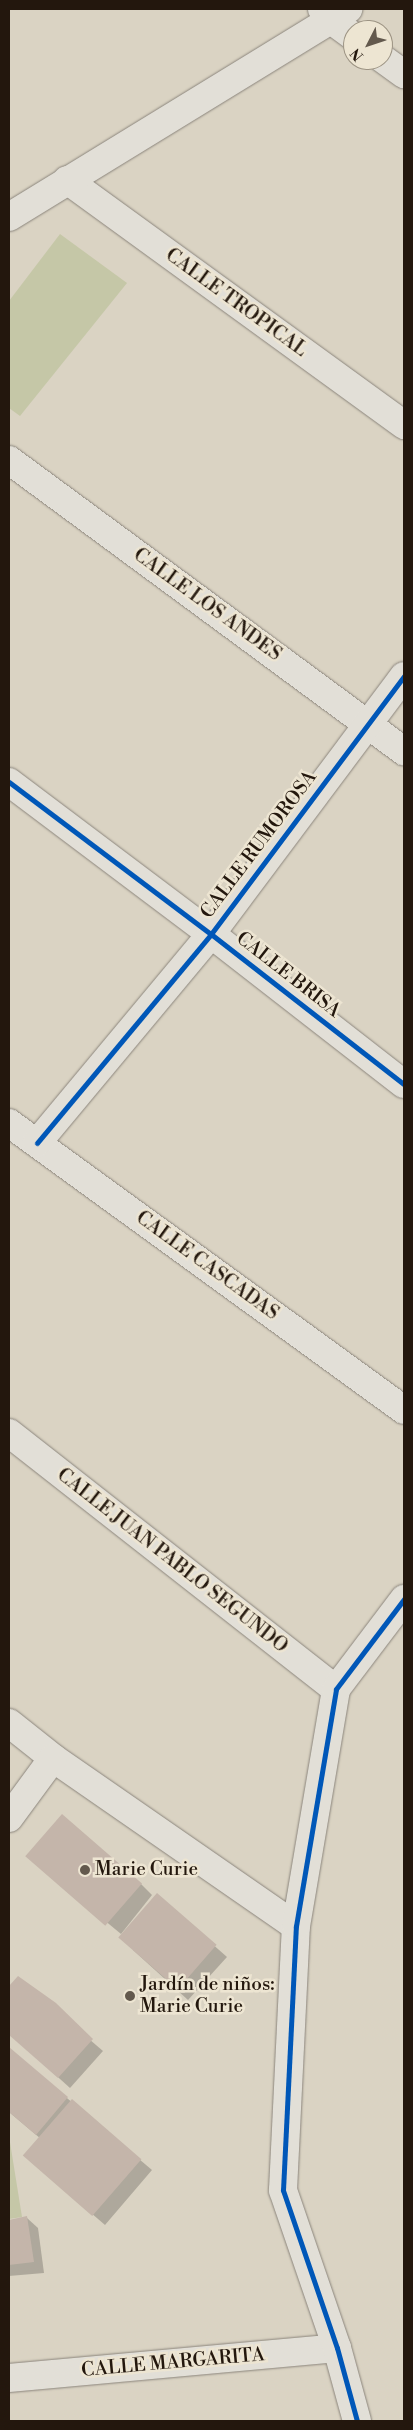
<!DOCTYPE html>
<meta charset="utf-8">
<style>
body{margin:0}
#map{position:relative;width:413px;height:2430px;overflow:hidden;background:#dad3c3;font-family:"Libre Bodoni",serif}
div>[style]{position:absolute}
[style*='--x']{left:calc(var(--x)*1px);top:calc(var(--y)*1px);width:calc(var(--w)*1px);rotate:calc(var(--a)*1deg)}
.green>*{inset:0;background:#c5c7a7}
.shadow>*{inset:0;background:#0003}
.building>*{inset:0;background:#c4b5aa;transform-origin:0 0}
.roads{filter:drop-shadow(0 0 1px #8b857c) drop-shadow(0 0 1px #8b857c)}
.street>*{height:28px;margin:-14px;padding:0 14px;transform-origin:14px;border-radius:14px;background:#e2dfd7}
.secondary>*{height:28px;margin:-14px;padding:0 14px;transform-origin:14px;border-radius:14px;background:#e2dfd7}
.cycleway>*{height:5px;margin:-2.5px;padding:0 2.5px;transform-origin:2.5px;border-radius:2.5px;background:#0057b8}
.dots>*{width:14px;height:14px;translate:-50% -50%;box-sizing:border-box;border:2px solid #ede5d2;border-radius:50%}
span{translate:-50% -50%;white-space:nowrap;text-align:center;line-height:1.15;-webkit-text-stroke:5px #ede5d2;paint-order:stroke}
.street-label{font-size:19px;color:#23170d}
.poi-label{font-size:19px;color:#23170d}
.left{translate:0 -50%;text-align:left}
.frame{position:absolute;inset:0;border:10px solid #23170d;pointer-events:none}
.north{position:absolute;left:343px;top:20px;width:50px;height:50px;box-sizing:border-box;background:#ede5d2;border:1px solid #9c9383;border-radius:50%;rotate:229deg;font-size:14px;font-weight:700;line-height:20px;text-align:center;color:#23170d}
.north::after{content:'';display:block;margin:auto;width:18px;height:22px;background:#63594d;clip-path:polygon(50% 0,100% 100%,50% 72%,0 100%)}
</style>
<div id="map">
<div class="green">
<i style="clip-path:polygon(60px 234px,127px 283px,20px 416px,9px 408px,9px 301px)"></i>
<i style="clip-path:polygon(9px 2136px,22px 2217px,9px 2219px)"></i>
</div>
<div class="shadow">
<i style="clip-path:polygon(28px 1857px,141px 1884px,152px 1895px,121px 1934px)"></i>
<i style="clip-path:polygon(157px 1895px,227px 1957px,188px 2000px,133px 1950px)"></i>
<i style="clip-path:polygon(18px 1978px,103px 2051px,70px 2088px,9px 2033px,9px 1988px)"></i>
<i style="clip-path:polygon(9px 2049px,152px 2170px,105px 2225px,26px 2157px,41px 2139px,9px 2112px)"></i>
<i style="clip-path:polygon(27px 2218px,38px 2228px,44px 2273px,9px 2276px,9px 2221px)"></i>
</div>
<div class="building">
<i style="left:62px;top:1814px;width:106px;height:56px;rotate:41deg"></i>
<i style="left:157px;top:1893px;width:79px;height:59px;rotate:41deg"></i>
<i style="clip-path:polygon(18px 1976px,56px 2003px,93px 2039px,58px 2078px,9px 2035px,9px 1986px)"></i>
<i style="clip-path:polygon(9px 2047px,68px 2097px,36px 2135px,9px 2112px)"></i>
<i style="left:72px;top:2099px;width:92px;height:75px;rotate:41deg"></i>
<i style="clip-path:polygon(27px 2216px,34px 2262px,9px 2265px,9px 2220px)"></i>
</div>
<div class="roads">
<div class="street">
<i style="--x:322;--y:9;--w:14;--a:51"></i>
<i style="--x:331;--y:20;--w:27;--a:36"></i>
<i style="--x:383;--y:59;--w:26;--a:36"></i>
<i style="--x:67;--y:180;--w:417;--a:36"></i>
<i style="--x:9;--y:460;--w:491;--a:36.4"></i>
<i style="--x:9;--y:782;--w:253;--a:37"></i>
<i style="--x:211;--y:934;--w:244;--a:37.9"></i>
<i style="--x:9;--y:1123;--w:488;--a:36"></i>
<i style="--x:37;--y:1143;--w:272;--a:-50.2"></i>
<i style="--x:211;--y:934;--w:322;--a:-53.2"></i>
<i style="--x:9;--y:1433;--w:415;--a:38.1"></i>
<i style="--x:9;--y:1723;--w:56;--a:38.5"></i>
<i style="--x:53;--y:1758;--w:295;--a:34.7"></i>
<i style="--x:9;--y:1818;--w:74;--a:-53.7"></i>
<i style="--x:9;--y:2378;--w:329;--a:-5.2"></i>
</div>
<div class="secondary">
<i style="--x:9;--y:217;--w:398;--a:-31.5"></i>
<i style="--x:357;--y:2421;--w:76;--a:-105.3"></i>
<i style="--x:337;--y:2348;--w:167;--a:-108.9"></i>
<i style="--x:283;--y:2190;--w:264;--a:-87.2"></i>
<i style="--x:296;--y:1926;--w:240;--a:-80.4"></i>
<i style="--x:336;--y:1689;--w:113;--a:-52.9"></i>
</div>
</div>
<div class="cycleway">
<i style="--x:9;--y:782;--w:253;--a:37"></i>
<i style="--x:211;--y:934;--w:244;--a:37.9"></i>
<i style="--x:37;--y:1143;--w:272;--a:-50.2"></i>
<i style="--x:211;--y:934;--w:322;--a:-53.2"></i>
<i style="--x:357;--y:2421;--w:76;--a:-105.3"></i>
<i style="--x:337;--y:2348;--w:167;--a:-108.9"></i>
<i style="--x:283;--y:2190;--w:264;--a:-87.2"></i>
<i style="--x:296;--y:1926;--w:240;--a:-80.4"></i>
<i style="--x:336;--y:1689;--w:113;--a:-52.9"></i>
</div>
<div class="dots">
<i style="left:85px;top:1870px;background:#63594d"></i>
<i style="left:130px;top:1996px;background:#63594d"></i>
</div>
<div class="street-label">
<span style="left:236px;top:303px;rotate:36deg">CALLE TROPICAL</span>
<span style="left:207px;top:605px;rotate:36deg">CALLE LOS ANDES</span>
<span style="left:259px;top:845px;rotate:-53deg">CALLE RUMOROSA</span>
<span style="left:288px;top:975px;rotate:38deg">CALLE BRISA</span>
<span style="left:207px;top:1266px;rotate:36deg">CALLE CASCADAS</span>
<span style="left:172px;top:1561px;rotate:38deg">CALLE JUAN PABLO SEGUNDO</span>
<span style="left:173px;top:2363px;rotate:-5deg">CALLE MARGARITA</span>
</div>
<div class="poi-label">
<span class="left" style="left:95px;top:1870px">Marie Curie</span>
<span class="left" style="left:140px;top:1996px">Jardín de niños:<br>Marie Curie</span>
</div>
<div class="frame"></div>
<div class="north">N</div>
</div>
